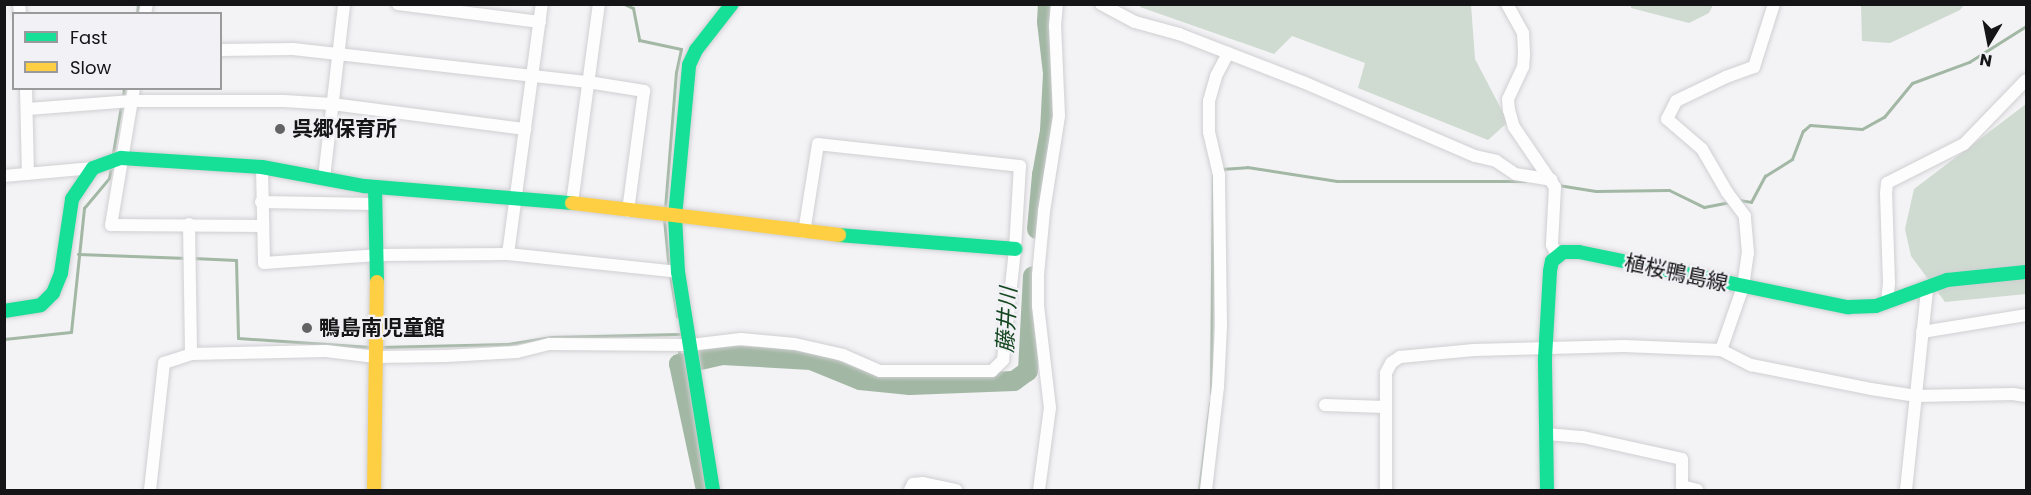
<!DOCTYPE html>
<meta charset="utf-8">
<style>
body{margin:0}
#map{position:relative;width:2031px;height:495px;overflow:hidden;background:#f3f2f5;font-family:Poppins,"Noto Sans JP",sans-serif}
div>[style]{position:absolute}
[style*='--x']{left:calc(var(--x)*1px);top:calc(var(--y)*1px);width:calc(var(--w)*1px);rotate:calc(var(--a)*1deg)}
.green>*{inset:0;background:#cfdbd1}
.stream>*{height:3px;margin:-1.5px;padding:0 1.5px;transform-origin:1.5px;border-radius:1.5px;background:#a2b7a4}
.river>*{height:20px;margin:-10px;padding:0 10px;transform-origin:10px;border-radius:10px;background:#a2b7a4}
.roads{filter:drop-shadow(0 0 2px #d0cfd2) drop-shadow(0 0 2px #d0cfd2)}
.street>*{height:12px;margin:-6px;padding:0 6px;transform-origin:6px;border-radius:6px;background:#fdfdfe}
.fast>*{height:14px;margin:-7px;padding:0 7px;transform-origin:7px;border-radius:7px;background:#16e098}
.slow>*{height:14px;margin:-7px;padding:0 7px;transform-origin:7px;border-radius:7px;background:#ffcf43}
.dots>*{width:16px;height:16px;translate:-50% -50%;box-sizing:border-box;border:3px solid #f2f1f6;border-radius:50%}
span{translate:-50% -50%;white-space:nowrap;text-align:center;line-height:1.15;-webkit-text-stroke:4.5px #f2f1f6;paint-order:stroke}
.poi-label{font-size:21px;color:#151416;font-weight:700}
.left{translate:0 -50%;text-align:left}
.street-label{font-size:21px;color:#151416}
.water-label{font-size:22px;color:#154720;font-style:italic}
.frame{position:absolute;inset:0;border:6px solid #151416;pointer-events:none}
.legend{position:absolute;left:12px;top:12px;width:210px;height:78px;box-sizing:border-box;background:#f2f1f6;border:2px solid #9a999c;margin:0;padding:8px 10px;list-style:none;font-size:18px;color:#151416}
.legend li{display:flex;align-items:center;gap:12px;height:30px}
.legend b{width:30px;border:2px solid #9a999c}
.north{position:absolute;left:1959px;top:12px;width:60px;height:60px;-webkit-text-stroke:4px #f2f1f6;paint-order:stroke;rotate:190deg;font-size:16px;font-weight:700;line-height:24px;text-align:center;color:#151416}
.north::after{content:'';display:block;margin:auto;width:21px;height:27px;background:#151416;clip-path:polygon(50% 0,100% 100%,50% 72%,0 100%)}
</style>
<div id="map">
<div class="green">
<i style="clip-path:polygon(1143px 4px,1471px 5px,1475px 59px,1508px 122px,1488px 140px,1358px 88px,1365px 63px,1292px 36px,1274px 54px,1140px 7px)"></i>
<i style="clip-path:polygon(1631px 5px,1631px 4px,1713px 5px,1709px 13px,1689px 23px,1631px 8px)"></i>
<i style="clip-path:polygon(1861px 5px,1861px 4px,1964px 5px,1960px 10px,1890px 43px,1862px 41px)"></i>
<i style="clip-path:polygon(2026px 104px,2026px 294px,1945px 302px,1911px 256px,1905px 229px,1914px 189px)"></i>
</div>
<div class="stream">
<i style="--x:624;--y:4;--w:10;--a:24"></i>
<i style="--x:633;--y:8;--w:33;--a:79"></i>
<i style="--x:639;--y:40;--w:43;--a:12.1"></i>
<i style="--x:681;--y:49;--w:24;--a:102"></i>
<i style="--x:676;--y:72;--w:137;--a:94.6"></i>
<i style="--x:137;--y:14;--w:10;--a:-84"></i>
<i style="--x:123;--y:97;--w:9;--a:-84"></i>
<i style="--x:113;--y:153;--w:48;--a:-80.3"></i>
<i style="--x:1221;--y:169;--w:26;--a:-4"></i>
<i style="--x:1247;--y:167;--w:91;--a:8.8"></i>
<i style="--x:1337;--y:181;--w:188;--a:0"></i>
<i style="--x:1558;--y:185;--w:38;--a:9"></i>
<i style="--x:1596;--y:191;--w:73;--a:-0.8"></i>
<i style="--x:1669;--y:190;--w:39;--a:26"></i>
<i style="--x:1704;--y:207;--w:25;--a:-11"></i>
<i style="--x:1739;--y:200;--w:12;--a:9"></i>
<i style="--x:1751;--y:202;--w:30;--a:-62"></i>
<i style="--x:1765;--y:176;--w:32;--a:-32"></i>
<i style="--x:1792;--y:159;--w:30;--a:-69"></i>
<i style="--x:1803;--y:131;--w:9;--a:-41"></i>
<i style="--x:1810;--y:125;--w:52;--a:4.4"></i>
<i style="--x:1862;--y:129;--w:25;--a:-29"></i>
<i style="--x:1884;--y:117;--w:44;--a:-50.5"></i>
<i style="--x:1912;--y:83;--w:61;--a:-20.2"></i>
<i style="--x:1969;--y:62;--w:67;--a:-32.3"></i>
<i style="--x:664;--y:219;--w:50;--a:84.3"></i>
<i style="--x:78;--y:254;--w:109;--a:2.1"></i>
<i style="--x:193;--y:258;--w:43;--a:2.7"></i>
<i style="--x:236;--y:260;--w:78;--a:88.5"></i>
<i style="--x:238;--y:338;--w:132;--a:3.9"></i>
<i style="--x:670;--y:275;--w:42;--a:80.3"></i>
<i style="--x:4;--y:339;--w:67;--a:-6"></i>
<i style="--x:71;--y:332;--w:125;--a:-84"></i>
<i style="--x:84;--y:208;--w:39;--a:-50"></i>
<i style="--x:109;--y:178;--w:10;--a:-79"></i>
<i style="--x:380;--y:347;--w:128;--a:-1.3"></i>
<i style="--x:508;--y:344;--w:44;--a:-9.2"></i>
<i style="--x:551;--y:337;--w:129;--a:-1.3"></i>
<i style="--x:679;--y:364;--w:15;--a:-90"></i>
<i style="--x:1211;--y:393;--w:218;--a:-89.5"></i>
<i style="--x:1199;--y:490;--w:88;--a:-82.8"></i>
</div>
<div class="river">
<i style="--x:1037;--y:229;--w:54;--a:-84.7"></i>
<i style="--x:1042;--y:175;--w:45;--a:-79.7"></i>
<i style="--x:1050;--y:131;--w:58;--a:-87"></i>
<i style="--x:1053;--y:73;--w:51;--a:-96.7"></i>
<i style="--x:1047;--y:22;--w:18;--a:-87"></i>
<i style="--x:696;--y:361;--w:27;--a:-13"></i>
<i style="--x:722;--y:355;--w:89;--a:3.2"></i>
<i style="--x:811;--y:360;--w:53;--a:22.2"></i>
<i style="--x:860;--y:380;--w:50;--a:5.7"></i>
<i style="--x:910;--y:385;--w:104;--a:-2.2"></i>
<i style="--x:1014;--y:381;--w:17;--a:-36"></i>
<i style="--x:1028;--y:371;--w:95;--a:-87"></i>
<i style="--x:685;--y:363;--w:6;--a:171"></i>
<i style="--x:679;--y:364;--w:129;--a:77.9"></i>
</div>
<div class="roads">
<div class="street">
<i style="--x:19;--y:4;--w:10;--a:84"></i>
<i style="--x:398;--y:4;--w:143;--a:7.2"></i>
<i style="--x:1101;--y:4;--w:38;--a:28"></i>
<i style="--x:1135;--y:22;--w:46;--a:15.3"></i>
<i style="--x:1179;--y:34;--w:133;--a:21.2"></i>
<i style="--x:1303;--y:82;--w:187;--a:23.3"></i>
<i style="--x:1475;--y:156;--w:22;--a:13"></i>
<i style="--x:1496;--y:161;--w:23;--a:34"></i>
<i style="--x:1515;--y:174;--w:37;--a:9"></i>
<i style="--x:1507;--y:4;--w:33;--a:61"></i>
<i style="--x:1523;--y:33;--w:21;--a:87"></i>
<i style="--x:1524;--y:54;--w:13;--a:94"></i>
<i style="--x:1523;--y:67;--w:35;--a:115"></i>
<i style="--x:1508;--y:99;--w:11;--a:85"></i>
<i style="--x:1509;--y:110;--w:18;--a:74"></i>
<i style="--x:1514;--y:127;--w:73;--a:55.7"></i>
<i style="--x:1555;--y:187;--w:58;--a:93"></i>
<i style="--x:1552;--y:245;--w:11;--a:63"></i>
<i style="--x:145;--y:14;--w:10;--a:-79"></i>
<i style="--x:220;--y:50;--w:73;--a:-0.8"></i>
<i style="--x:293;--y:49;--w:297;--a:6.4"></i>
<i style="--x:588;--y:82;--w:57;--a:9.1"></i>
<i style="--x:644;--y:91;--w:121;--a:97.6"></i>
<i style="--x:26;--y:88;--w:86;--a:88.7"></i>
<i style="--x:134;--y:88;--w:139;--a:99.5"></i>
<i style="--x:111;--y:225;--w:150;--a:0.4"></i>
<i style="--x:28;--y:109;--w:104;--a:-4.4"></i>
<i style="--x:132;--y:101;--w:152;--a:0"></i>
<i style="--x:284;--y:101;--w:48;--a:3.6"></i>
<i style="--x:332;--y:104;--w:195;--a:7.4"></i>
<i style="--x:262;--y:167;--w:96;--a:88.8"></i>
<i style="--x:264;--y:263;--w:113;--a:-4"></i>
<i style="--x:377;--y:255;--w:131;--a:-0.4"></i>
<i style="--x:508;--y:254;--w:171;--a:6"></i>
<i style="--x:4;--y:176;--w:89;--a:-5.1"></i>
<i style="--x:324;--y:178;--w:175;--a:-83.4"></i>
<i style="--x:261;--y:202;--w:114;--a:1"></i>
<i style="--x:572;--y:203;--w:201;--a:-82.3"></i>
<i style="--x:189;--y:224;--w:130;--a:89.1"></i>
<i style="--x:508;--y:254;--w:252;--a:-82.3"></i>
<i style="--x:1887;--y:302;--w:19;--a:-84"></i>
<i style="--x:1889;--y:283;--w:89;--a:-91.9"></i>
<i style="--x:1886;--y:194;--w:11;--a:-85"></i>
<i style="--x:1887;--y:183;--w:86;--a:-26.9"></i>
<i style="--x:1964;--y:144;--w:89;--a:-45.9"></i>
<i style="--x:1922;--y:332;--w:105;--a:-9.3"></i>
<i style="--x:1721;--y:350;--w:67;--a:-70.8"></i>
<i style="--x:1743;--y:287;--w:34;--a:-82"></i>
<i style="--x:1748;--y:253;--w:37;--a:-95"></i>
<i style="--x:1745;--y:216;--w:30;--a:-127"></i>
<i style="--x:1727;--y:192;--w:50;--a:-120.2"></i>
<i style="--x:1702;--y:149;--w:46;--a:-139.4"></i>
<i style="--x:1667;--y:119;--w:20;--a:-63"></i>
<i style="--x:1676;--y:101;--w:55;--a:-25.6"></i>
<i style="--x:1726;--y:77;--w:30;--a:-20"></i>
<i style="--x:1754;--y:67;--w:66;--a:-72.4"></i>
<i style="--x:1325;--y:405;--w:60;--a:1.9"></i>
<i style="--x:1547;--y:434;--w:36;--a:5"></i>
<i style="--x:1583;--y:437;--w:101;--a:12.5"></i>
<i style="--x:1682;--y:459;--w:27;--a:90"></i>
<i style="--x:1682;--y:486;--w:16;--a:15"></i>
<i style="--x:150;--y:490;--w:128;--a:-83.7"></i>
<i style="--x:164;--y:363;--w:28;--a:-18"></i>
<i style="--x:191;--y:354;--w:135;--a:-1.3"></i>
<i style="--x:326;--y:351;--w:50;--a:6.8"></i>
<i style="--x:376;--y:357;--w:70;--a:-0.8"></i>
<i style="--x:446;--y:356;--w:71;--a:-3.2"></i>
<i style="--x:517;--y:352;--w:34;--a:-14"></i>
<i style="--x:550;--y:344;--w:139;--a:0.4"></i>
<i style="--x:689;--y:345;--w:52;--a:-6.6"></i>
<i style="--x:741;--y:339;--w:54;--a:5.3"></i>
<i style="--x:795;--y:344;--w:49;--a:12.9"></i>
<i style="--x:843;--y:355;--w:40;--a:23.4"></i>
<i style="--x:880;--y:371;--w:112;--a:0"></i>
<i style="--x:992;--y:371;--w:16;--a:-45"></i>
<i style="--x:1003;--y:360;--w:112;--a:-83.8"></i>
<i style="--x:1015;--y:249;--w:83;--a:-86.6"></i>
<i style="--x:1020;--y:166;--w:203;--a:-173.8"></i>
<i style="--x:818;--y:144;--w:89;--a:99"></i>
<i style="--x:910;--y:490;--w:7;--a:-63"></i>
<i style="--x:913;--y:484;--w:10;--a:-6"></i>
<i style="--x:923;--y:483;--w:34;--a:12"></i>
<i style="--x:1039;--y:490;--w:83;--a:-82.4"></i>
<i style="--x:1050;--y:408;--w:103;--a:-96.7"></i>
<i style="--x:1038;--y:306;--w:31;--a:-90"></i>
<i style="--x:1038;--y:275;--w:64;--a:-84.6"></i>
<i style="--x:1044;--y:211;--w:96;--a:-81"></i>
<i style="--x:1059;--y:116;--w:90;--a:-92.5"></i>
<i style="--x:1055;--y:26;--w:22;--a:-85"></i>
<i style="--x:1206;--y:490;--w:104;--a:-83.4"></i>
<i style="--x:1218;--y:387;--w:61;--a:-87.2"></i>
<i style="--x:1221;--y:326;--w:151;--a:-90.8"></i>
<i style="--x:1219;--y:175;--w:44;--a:-103.1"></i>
<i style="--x:1209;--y:132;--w:31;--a:-90"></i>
<i style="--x:1209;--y:101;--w:26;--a:-74"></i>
<i style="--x:1216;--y:76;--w:26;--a:-62"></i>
<i style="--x:1386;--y:490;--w:117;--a:-90"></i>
<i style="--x:1386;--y:373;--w:11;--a:-63"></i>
<i style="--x:1391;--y:363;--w:11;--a:-34"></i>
<i style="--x:1400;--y:357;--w:74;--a:-5.4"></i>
<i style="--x:1474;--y:350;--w:150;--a:-1.5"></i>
<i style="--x:1624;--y:346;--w:97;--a:2.4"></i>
<i style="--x:1721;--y:350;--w:34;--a:27"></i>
<i style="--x:1751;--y:365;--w:122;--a:11.3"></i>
<i style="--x:1871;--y:389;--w:46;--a:8.8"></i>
<i style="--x:1916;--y:396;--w:97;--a:-1.2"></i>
<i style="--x:2013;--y:394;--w:13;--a:9"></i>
<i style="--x:1906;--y:490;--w:202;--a:-84"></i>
</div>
<div class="fast">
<i style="--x:375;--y:187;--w:95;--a:88.8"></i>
<i style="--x:839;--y:235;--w:177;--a:4.5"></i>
<i style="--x:4;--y:311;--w:37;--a:-9"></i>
<i style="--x:41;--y:305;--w:17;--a:-45"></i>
<i style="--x:53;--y:293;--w:22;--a:-68"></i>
<i style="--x:61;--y:273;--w:75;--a:-81.5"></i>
<i style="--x:72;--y:199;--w:37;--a:-56"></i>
<i style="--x:93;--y:168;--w:30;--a:-20"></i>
<i style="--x:121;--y:158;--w:141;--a:3.7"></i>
<i style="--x:262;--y:167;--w:104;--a:10.6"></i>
<i style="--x:364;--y:186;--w:209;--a:4.7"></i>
<i style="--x:713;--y:490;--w:221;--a:-99.1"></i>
<i style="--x:678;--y:272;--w:55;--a:-93.1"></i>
<i style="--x:675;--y:217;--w:153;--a:-84.7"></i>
<i style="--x:689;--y:65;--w:17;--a:-65"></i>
<i style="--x:696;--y:50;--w:58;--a:-52"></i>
<i style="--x:1547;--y:490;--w:132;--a:-90.9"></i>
<i style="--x:1545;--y:358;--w:87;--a:-86.7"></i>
<i style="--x:1550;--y:271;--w:10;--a:-79"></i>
<i style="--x:1552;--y:261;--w:14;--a:-39"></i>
<i style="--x:1563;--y:252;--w:16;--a:0"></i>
<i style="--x:1579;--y:252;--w:275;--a:11.6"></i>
<i style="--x:1848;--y:307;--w:28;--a:-2"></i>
<i style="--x:1876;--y:306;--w:76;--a:-20.1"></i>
<i style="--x:1947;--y:280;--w:79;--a:-5.8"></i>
</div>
<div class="slow">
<i style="--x:572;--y:203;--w:269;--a:6.8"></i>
<i style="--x:374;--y:490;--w:208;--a:-89.2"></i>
</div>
</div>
<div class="dots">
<i style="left:280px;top:129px;background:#636264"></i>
<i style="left:307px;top:328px;background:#636264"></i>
</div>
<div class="poi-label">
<span class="left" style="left:292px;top:129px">呉郷保育所</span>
<span class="left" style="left:319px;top:328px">鴨島南児童館</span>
</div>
<div class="street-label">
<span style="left:1676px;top:273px;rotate:12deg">植桜鴨島線</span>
</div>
<div class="water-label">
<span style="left:1007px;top:320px;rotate:-87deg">藤井川</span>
</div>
<div class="frame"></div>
<ul class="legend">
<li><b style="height:8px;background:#16e098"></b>Fast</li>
<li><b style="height:8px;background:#ffcf43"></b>Slow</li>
</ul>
<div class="north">N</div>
</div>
